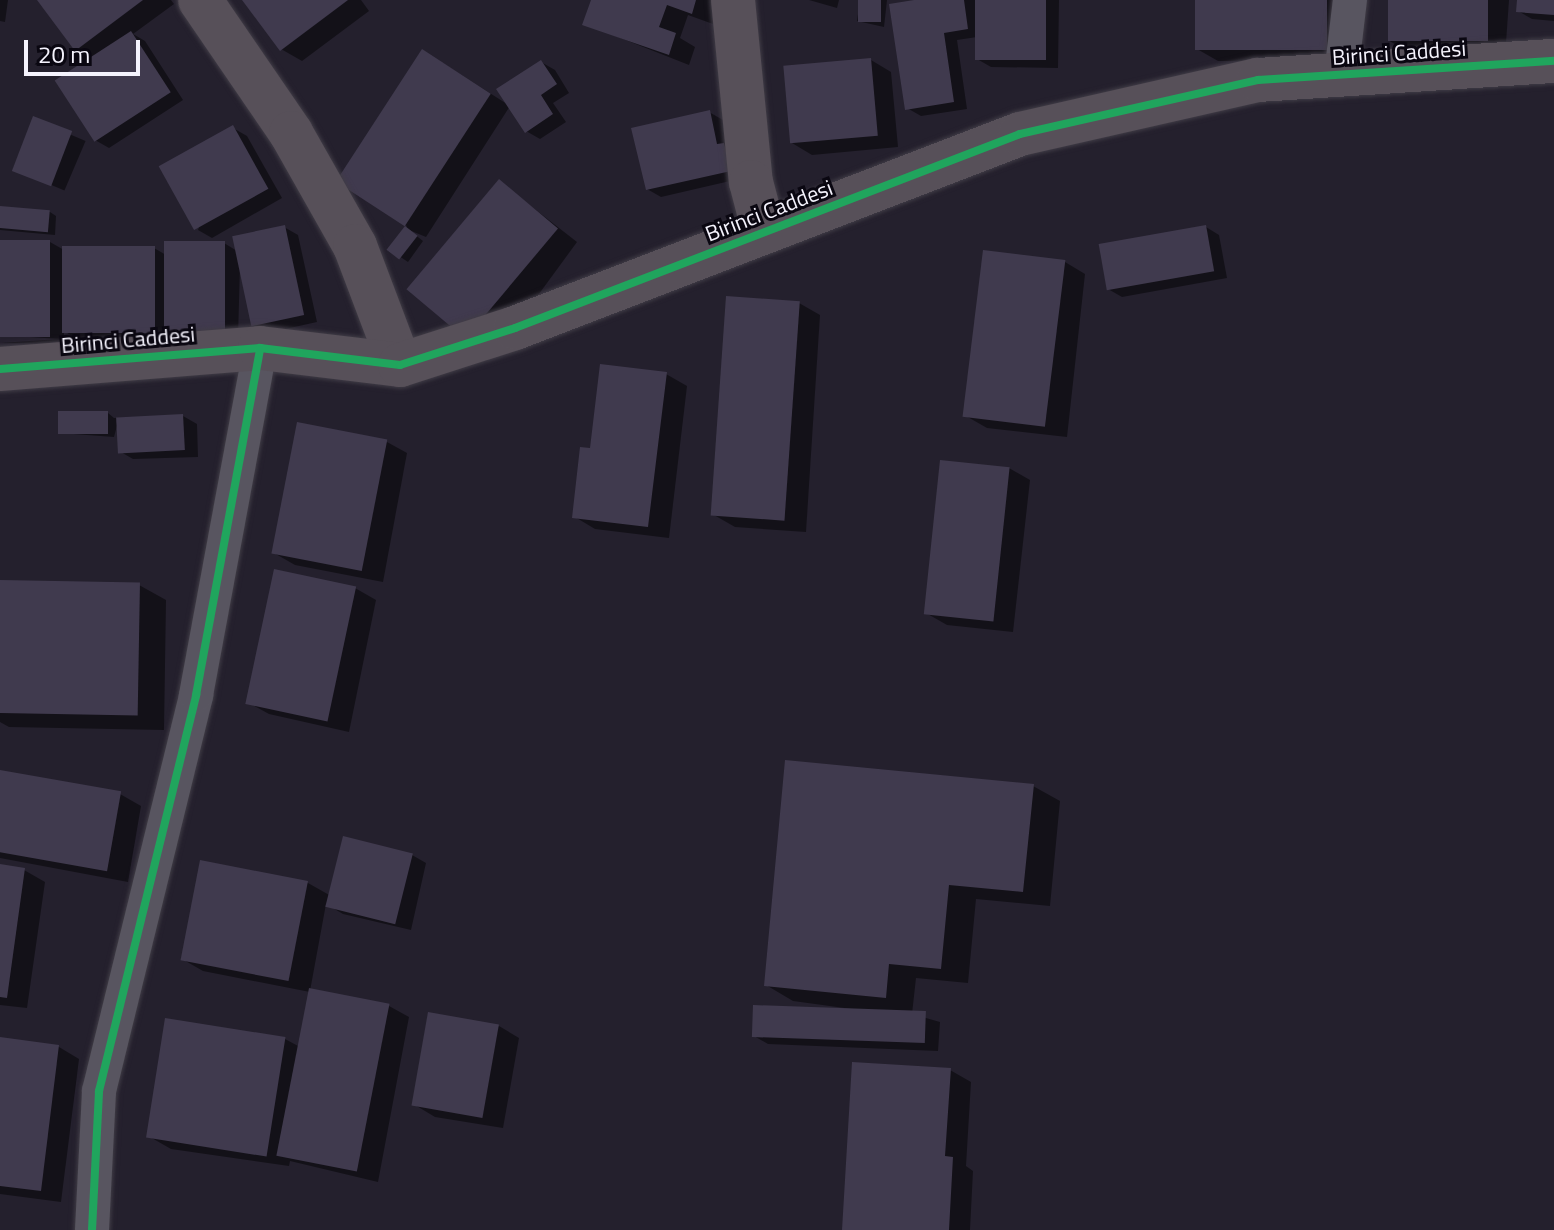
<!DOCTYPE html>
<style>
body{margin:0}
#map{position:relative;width:1554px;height:1230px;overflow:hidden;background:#24202d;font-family:"Titillium Web",sans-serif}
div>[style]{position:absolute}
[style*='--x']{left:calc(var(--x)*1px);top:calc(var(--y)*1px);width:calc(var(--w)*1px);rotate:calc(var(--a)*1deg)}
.shadow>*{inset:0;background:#0007;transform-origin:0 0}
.building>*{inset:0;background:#403a4e;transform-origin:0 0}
.roads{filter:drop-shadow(0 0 2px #403c46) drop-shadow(0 0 2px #403c46)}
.street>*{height:34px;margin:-17px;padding:0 17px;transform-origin:17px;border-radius:17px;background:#585560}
.secondary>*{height:44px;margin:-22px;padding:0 22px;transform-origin:22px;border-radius:22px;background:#575059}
.cycleway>*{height:8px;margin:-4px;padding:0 4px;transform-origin:4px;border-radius:4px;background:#20a55d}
span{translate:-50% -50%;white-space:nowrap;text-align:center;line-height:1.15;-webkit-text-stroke:6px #0a0711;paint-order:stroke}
.street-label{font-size:22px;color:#f5f3fd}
.scale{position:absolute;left:24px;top:40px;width:116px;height:36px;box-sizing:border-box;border:4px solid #f5f3fd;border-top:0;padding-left:10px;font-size:24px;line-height:28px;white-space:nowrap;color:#f5f3fd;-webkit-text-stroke:6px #0a0711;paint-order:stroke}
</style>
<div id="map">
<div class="shadow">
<i style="clip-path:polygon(0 0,8px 0,5px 22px,0 21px)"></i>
<i style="clip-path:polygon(39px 0,171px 0,174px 4px,133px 34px,145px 41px,183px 100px,109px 148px,95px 140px,92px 59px,76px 49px)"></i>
<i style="clip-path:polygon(245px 0,361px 0,369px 11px,302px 61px,281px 49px)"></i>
<i style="clip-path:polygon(593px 0,721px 0,713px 24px,688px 15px,680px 38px,695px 47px,689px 65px,585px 24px)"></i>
<i style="clip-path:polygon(809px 0,839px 0,837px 8px)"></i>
<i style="clip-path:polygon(860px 0,887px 0,884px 27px,857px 21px)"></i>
<i style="clip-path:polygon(927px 0,1059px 0,1058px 68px,991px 67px,977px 59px,977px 37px,957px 40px,967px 109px,921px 116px,907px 108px)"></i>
<i style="clip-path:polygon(1197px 0,1347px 0,1347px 60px,1218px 61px,1197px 49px)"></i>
<i style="clip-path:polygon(1390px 0,1509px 0,1505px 57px,1408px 52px,1388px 40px)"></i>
<i style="clip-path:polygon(1519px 0,1554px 0,1554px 21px,1532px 19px,1518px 11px)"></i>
<i style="clip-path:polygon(871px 60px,891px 72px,898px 147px,812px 155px,792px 143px)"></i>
<i style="clip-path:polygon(541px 62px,555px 70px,569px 93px,553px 103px,566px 122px,540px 139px,526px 131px)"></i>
<i style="clip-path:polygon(443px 63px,510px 106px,426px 237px,409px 230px,423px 241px,408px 262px,390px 250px,407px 226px,339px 182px)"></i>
<i style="clip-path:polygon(709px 112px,723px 120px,743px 178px,661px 197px,647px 189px)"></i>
<i style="left:34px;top:119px;width:56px;height:54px;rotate:23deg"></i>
<i style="clip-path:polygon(233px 128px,247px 136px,282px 198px,212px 238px,198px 230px)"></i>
<i style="clip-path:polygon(500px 182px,577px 242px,498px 350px,477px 338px)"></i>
<i style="clip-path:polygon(0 208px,50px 212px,56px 216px,55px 235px,0 230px)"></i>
<i style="clip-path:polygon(284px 227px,298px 235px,317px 322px,267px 333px,253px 325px,240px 265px,238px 338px,85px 344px,64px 331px,64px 344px,0 343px,60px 339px,0 335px,0 242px,50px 242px,64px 250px,154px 248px,166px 255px,224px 243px,237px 251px)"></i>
<i style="clip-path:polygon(1206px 227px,1219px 235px,1227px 278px,1122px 297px,1108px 289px)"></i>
<i style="clip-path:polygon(1065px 262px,1085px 274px,1067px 437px,987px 428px,966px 416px)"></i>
<i style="clip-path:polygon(799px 303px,820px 315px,806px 532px,735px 527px,714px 515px)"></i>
<i style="clip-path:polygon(666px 374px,687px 386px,669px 538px,595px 529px,575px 517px,592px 451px)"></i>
<i style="clip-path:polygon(108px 413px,114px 418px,183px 416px,197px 424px,198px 457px,133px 459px,119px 451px,118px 422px,114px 437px,60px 433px)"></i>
<i style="clip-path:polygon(387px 442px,407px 453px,383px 582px,295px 565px,274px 553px)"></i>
<i style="clip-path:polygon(1009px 468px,1030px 480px,1013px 632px,947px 625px,926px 613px)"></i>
<i style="clip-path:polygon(0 582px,139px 585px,166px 600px,164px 730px,9px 727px,0 722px)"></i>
<i style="clip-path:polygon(355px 588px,376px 600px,349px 732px,269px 714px,249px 703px)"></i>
<i style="clip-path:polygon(0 772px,120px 794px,141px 806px,128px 882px,0 858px)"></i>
<i style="clip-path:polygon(1033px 786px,1060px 801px,1050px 906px,976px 899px,968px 983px,916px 978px,912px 1014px,940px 1022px,938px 1051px,768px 1044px,754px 1036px,874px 1012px,793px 1001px,766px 985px)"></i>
<i style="clip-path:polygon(412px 855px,426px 863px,411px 930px,343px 914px,326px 904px,310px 991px,389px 1006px,409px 1017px,378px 1182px,290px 1161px,289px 1166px,171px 1149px,150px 1137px,285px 1039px,300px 1047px,310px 992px,203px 971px,182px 959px,308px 883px,331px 896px)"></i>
<i style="clip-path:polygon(0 866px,24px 870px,45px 882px,27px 1008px,0 1005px)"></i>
<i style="clip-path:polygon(499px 1026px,519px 1038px,503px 1128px,435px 1117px,415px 1105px)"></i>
<i style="clip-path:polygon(0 1039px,59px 1047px,79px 1059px,61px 1202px,0 1194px)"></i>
<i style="clip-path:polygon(950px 1070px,971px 1082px,966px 1166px,973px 1171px,970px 1230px,844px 1230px)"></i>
</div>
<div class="building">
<i style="clip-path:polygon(37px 0,143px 0,75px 51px)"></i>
<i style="clip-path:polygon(242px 0,348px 0,280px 51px)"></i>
<i style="clip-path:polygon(591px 0,696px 0,692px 14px,667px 5px,659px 27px,676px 33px,669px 55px,582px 25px)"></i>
<i style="left:858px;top:0;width:23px;height:22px"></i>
<i style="clip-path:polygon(914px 0,964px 0,968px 29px,944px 33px,954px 102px,905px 110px,889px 4px)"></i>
<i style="left:975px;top:0;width:71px;height:60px"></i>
<i style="left:1195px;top:0;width:132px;height:50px"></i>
<i style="left:1388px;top:0;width:100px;height:41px"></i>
<i style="clip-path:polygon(1517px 0,1554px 0,1554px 15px,1516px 12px)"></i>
<i style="left:131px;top:31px;width:73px;height:91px;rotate:57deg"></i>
<i style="left:422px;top:49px;width:82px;height:158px;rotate:33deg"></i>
<i style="left:871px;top:58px;width:78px;height:88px;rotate:85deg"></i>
<i style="clip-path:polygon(541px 60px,557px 84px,541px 95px,553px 114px,525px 133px,496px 89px)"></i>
<i style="clip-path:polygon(710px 110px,717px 144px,724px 143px,731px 171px,646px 190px,631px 128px)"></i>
<i style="left:33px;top:116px;width:42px;height:59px;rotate:21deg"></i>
<i style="left:233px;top:125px;width:73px;height:85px;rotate:61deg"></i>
<i style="left:499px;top:179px;width:77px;height:144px;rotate:40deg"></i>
<i style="left:0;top:206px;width:50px;height:22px;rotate:5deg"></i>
<i style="left:285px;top:225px;width:92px;height:54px;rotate:78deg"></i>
<i style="left:1206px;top:225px;width:47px;height:109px;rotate:80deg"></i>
<i style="left:405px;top:226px;width:16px;height:30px;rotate:38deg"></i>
<i style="left:0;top:240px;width:50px;height:97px"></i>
<i style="left:164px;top:241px;width:61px;height:90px"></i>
<i style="left:62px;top:246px;width:93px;height:87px"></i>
<i style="left:983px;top:250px;width:83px;height:168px;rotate:7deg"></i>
<i style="left:726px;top:296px;width:74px;height:220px;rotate:4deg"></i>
<i style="clip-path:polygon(600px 364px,667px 372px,648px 527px,572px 518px,580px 447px,590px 448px)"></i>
<i style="left:58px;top:411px;width:50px;height:23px"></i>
<i style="left:183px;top:414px;width:36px;height:67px;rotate:87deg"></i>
<i style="left:297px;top:422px;width:92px;height:134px;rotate:11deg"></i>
<i style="left:940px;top:460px;width:70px;height:155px;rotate:6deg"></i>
<i style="left:274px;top:569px;width:84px;height:138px;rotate:12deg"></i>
<i style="left:0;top:580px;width:140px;height:133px;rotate:1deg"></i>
<i style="clip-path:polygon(785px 760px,1034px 784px,1023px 892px,949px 885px,941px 969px,889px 964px,886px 998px,764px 986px)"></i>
<i style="left:0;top:770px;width:123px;height:81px;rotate:10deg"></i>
<i style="left:343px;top:836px;width:72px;height:73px;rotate:14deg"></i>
<i style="left:200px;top:860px;width:110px;height:102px;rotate:11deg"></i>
<i style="clip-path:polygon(0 864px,25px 868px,7px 998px,0 997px)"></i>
<i style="left:309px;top:988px;width:82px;height:171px;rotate:11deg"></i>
<i style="left:753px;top:1005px;width:173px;height:32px;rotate:2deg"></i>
<i style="left:428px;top:1012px;width:72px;height:95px;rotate:10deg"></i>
<i style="left:165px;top:1018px;width:122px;height:121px;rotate:9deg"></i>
<i style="clip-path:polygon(0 1037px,59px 1045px,41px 1191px,0 1186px)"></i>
<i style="clip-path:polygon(852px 1062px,951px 1068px,945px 1156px,953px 1157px,949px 1230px,842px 1230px)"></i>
</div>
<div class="roads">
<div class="street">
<i style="--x:1341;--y:75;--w:76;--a:-83.2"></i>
<i style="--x:92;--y:1230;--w:139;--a:-87.1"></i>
<i style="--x:99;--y:1091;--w:408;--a:-76.2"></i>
<i style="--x:196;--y:695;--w:353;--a:-79.5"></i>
</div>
<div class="secondary">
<i style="--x:200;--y:0;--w:161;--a:55.6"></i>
<i style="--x:291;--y:133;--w:130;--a:60.5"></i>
<i style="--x:355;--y:246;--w:127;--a:69.3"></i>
<i style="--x:733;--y:0;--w:183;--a:84.4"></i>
<i style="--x:751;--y:182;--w:52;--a:75.4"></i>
<i style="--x:0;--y:369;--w:261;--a:-4.6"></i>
<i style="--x:260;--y:348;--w:141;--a:6.9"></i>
<i style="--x:400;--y:365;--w:121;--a:-17.8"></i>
<i style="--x:515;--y:328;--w:541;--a:-21.01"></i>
<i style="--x:1020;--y:134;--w:244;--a:-12.8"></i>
<i style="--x:1258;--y:80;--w:297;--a:-3.7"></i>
</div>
</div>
<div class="cycleway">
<i style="--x:0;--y:369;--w:261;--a:-4.6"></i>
<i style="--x:260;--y:348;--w:141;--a:6.9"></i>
<i style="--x:400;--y:365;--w:121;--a:-17.8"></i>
<i style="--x:515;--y:328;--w:541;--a:-21.01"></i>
<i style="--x:1020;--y:134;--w:244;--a:-12.8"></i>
<i style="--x:1258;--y:80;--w:297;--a:-3.7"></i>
<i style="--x:92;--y:1230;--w:139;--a:-87.1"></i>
<i style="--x:99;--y:1091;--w:408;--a:-76.2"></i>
<i style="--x:196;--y:695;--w:353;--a:-79.5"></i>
</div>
<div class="street-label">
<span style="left:1399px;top:53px;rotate:-4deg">Birinci Caddesi</span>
<span style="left:769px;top:211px;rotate:-21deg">Birinci Caddesi</span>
<span style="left:128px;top:340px;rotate:-5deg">Birinci Caddesi</span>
</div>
<div class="scale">20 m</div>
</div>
